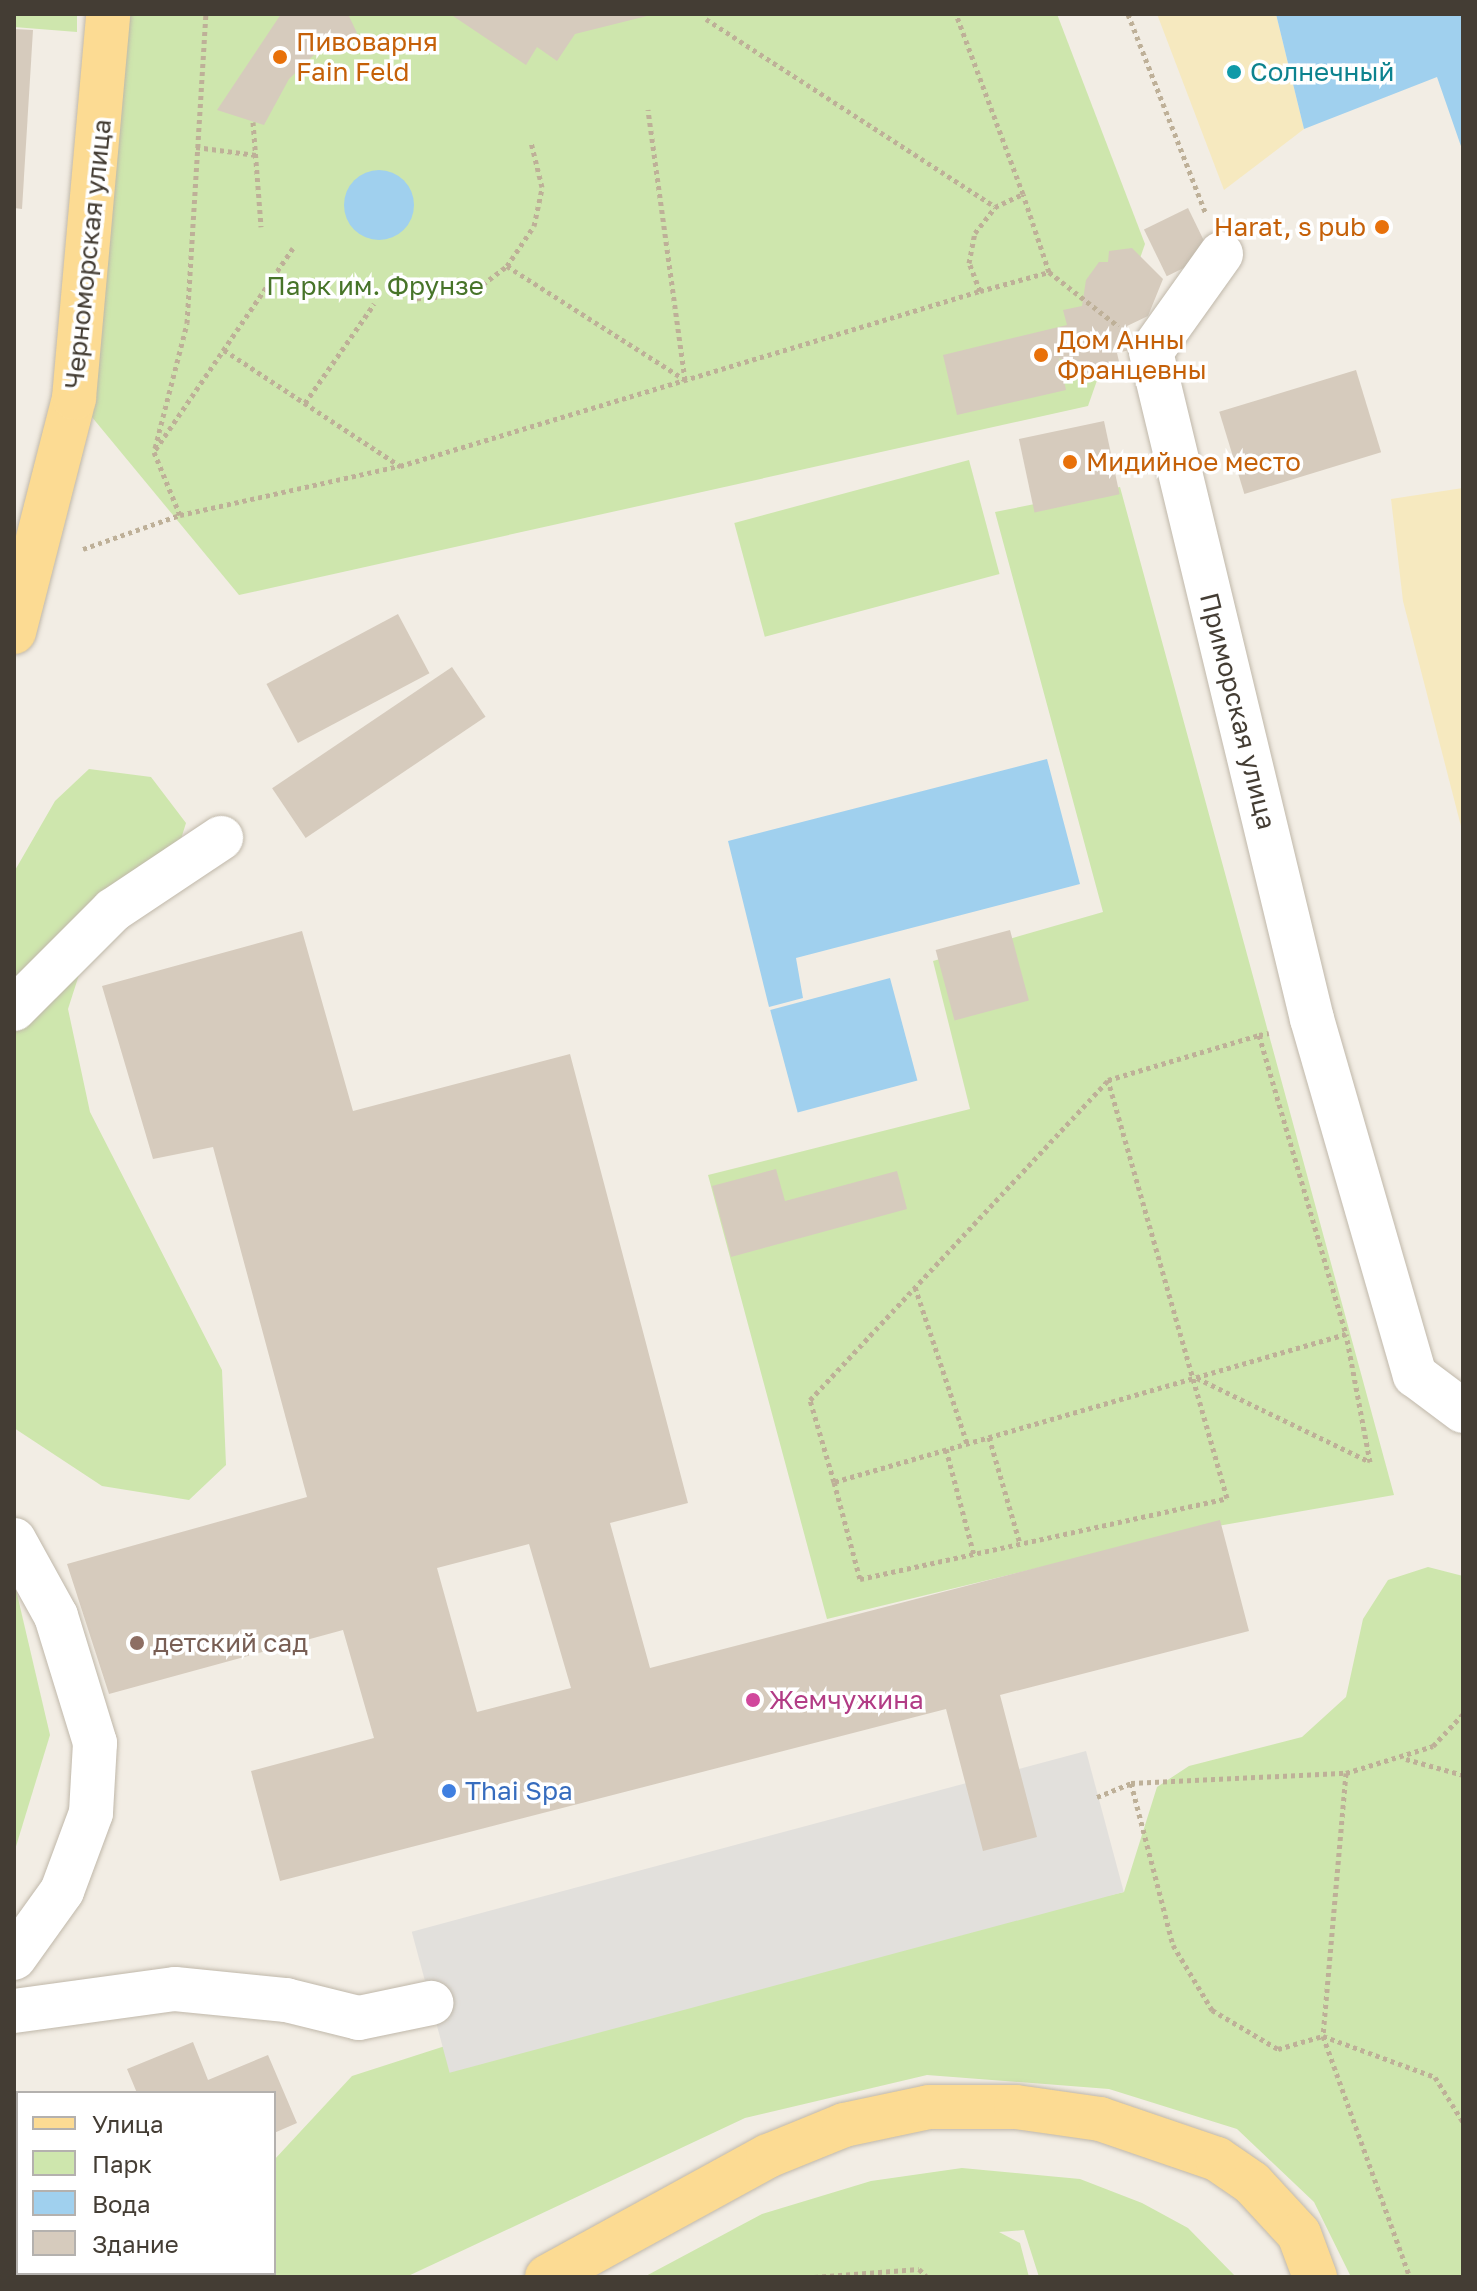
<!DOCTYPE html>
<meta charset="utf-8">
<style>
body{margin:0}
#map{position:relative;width:1477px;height:2291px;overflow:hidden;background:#f2ede4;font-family:"Golos Text",sans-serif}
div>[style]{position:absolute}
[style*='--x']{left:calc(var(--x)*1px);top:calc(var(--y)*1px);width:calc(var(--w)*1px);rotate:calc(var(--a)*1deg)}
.green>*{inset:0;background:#cee6ad;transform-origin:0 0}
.sand>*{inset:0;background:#f6e9bf}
.parking>*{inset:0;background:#e2e0dc;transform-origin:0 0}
.water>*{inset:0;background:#a0d0ee;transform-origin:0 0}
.round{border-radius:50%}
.building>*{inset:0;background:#d6cbbd;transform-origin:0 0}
.path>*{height:5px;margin-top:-2.5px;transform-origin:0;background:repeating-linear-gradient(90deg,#beb098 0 4px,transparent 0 8px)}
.roads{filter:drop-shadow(0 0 2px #c0b8aa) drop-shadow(0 0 2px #c0b8aa)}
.minor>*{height:44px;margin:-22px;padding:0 22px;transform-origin:22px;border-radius:22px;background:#fff}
.major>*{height:44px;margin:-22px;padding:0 22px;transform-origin:22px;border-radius:22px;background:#fcdb93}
.dots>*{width:22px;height:22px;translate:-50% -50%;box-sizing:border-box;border:4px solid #fff;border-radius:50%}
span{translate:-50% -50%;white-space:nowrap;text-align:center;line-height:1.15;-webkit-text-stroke:7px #fff;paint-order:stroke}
.food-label{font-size:26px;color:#c56008}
.left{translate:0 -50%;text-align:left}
.right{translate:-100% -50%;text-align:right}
.culture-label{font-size:26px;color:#0d838f}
.street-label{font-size:26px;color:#443d34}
.park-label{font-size:26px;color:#477429}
.education-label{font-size:26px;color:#785e54}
.hotel-label{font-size:26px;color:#b23c85}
.shop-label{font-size:26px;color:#366cbe}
.frame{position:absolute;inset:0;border:16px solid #443d34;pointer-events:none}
.legend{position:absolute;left:16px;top:2091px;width:260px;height:184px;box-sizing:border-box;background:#fff;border:2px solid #b4b1ae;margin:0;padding:10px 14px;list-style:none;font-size:24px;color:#443d34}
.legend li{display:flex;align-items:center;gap:16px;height:40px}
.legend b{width:40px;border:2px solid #b4b1ae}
</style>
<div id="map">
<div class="green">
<i style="clip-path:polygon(14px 14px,77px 14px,77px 32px,14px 27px)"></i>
<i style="clip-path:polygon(122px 14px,1057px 14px,1145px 244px,1088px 406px,239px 595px,77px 399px)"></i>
<i style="left:969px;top:460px;width:118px;height:243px;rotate:75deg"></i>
<i style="clip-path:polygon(1120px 487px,1394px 1495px,1195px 1530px,827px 1619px,708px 1175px,970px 1109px,933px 961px,1103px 912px,995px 512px)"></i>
<i style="clip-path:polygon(89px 769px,151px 777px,186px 823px,166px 887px,85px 956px,68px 1009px,90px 1112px,222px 1370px,226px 1465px,189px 1500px,102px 1486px,14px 1428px,14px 872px,55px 801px)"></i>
<i style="clip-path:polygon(1428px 1567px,1463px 1576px,1463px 2277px,1351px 2277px,1314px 2202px,1237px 2129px,1109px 2089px,927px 2075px,745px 2118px,406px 2277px,14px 2277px,14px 2127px,18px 2273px,274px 2273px,274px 2160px,352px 2076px,442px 2047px,1124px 1892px,1157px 1787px,1189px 1766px,1302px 1737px,1346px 1697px,1363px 1619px,1388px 1580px)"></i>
<i style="clip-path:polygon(14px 1581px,50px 1735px,14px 1853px)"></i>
<i style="clip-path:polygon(962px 2168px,1080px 2179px,1142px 2203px,1188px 2228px,1236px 2277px,1039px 2277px,1024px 2230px,999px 2232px,1020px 2243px,1029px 2277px,644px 2277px,762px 2214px,871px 2181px)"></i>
</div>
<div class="sand">
<i style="clip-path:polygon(1157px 14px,1276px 14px,1304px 129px,1224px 190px)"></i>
<i style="clip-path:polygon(1463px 488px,1463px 834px,1403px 601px,1391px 499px)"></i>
</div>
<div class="parking">
<i style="left:1086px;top:1751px;width:146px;height:698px;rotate:75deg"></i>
</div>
<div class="water">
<i style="clip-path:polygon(1276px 14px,1463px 14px,1463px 152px,1437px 77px,1304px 129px)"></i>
<i class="round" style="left:344px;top:170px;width:70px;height:70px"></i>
<i style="clip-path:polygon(1047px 759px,1080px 884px,796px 958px,803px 998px,769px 1007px,728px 841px)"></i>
<i style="left:890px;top:978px;width:106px;height:124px;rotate:75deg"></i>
</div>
<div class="building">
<i style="clip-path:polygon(281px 14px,348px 14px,357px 33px,318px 51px,289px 79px,264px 125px,217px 110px)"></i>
<i style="clip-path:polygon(450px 14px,655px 14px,575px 34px,557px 61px,537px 47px,526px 65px)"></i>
<i style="clip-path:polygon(14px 29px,33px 30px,22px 209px,14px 208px)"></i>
<i style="left:1188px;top:208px;width:52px;height:49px;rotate:64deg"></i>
<i style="clip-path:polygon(1132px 248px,1163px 279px,1148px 316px,1127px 326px,1134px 349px,1117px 353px,1121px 370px,1093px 378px,1059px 358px,1066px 390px,957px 415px,943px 355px,1067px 325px,1063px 310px,1082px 306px,1086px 280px,1099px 262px,1108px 262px,1109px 251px)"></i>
<i style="left:1356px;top:370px;width:86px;height:143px;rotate:73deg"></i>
<i style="left:1104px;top:421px;width:75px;height:87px;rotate:78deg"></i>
<i style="left:398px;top:614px;width:67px;height:149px;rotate:62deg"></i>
<i style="left:452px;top:667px;width:60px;height:217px;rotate:56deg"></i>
<i style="left:1010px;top:930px;width:73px;height:77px;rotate:75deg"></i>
<i style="clip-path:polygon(evenodd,302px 931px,353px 1111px,570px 1054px,688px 1503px,610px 1523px,650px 1668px,1220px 1520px,1249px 1631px,1000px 1695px,1037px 1837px,983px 1851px,946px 1709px,280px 1881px,251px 1771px,374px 1738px,343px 1630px,109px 1694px,67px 1564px,307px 1497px,213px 1147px,153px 1159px,102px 986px,302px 931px,529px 1544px,571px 1688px,477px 1712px,437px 1568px,529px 1544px)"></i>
<i style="clip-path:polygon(776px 1169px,785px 1201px,897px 1171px,907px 1209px,731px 1257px,712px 1186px)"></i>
<i style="clip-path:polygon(193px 2042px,208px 2080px,268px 2055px,297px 2123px,274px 2133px,274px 2093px,137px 2093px,127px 2069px)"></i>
</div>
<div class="path">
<i style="--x:1128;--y:14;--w:215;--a:68.7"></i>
<i style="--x:706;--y:19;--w:345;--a:33"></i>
<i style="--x:253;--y:122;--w:105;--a:85.6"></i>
<i style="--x:196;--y:147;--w:61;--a:7.6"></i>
<i style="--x:293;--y:248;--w:247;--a:124.3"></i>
<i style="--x:154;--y:452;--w:68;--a:67.6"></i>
<i style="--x:180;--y:515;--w:225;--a:-12.6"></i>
<i style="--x:400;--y:466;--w:606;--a:-16.79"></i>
<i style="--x:980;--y:291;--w:30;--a:-111"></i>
<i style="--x:969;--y:263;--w:31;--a:-79"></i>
<i style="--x:975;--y:233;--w:33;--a:-52"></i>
<i style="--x:995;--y:207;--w:31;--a:-25"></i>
<i style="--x:1023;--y:194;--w:192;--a:-110.4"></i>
<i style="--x:507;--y:266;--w:211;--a:32.6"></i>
<i style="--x:685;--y:380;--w:273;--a:-97.8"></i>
<i style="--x:1049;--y:272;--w:88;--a:38"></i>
<i style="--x:980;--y:291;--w:72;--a:-15.4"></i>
<i style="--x:1049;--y:272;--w:82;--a:-108.4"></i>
<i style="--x:409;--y:299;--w:61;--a:-4.7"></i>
<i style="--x:470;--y:294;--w:46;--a:-37.1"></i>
<i style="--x:507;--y:266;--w:48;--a:-56"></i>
<i style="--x:534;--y:226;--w:40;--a:-78"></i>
<i style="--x:542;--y:187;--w:46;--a:-103.7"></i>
<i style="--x:224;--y:350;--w:211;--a:33.4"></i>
<i style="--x:305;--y:403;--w:121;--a:-55.1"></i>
<i style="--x:155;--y:448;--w:129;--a:-75.6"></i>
<i style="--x:187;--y:323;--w:310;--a:-86.5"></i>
<i style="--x:83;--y:549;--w:103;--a:-19.3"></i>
<i style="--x:1259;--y:1035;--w:311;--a:73.8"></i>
<i style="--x:1346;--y:1334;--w:533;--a:163.88"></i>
<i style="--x:834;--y:1482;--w:85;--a:-106.3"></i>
<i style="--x:810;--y:1400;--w:437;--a:-47"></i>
<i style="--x:1108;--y:1080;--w:158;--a:-16.6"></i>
<i style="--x:1259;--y:1035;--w:10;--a:-11"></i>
<i style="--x:915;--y:1287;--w:164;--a:71.6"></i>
<i style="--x:1197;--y:1378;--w:192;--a:25.9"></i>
<i style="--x:1370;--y:1462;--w:130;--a:-100.6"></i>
<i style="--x:989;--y:1437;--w:111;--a:73.8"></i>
<i style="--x:946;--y:1449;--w:110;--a:75.2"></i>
<i style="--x:834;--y:1482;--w:100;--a:75"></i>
<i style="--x:860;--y:1579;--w:376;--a:-12.4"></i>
<i style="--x:1227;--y:1498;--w:435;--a:-105.9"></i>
<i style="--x:1406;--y:1759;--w:59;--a:15.7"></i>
<i style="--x:1346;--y:1773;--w:264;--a:95"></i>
<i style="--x:1323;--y:2036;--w:256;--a:70.2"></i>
<i style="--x:1131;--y:1783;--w:167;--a:75.5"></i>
<i style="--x:1173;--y:1945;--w:76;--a:59"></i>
<i style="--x:1212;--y:2010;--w:77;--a:30.6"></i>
<i style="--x:1278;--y:2049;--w:47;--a:-16.1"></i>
<i style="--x:1323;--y:2036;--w:119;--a:20.1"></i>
<i style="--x:1435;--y:2077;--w:53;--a:58.1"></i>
<i style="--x:1097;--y:1797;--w:37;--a:-22"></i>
<i style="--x:1131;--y:1783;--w:215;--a:-2.7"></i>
<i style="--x:1346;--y:1773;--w:91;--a:-17.2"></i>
<i style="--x:1433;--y:1746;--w:44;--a:-46.8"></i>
<i style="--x:814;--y:2277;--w:105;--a:-4.4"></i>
<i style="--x:919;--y:2269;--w:11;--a:45"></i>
</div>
<div class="roads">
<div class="minor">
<i style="--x:1221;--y:254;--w:120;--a:125.5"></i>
<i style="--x:1151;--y:352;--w:686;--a:76.43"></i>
<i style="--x:1312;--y:1019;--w:371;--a:73.9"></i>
<i style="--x:1415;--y:1375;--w:60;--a:36.9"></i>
<i style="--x:14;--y:1009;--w:140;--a:-45"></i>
<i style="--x:113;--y:910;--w:130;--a:-33.7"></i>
<i style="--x:14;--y:1540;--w:87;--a:61.1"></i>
<i style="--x:56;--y:1616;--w:133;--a:72.9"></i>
<i style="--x:95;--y:1743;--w:70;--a:93.3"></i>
<i style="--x:91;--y:1813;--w:83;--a:110.4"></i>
<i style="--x:62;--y:1891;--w:82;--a:125.6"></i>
<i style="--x:14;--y:2011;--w:162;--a:-7.8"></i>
<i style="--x:175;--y:1989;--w:112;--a:5.7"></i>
<i style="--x:286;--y:2000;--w:75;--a:13.9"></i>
<i style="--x:359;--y:2018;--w:74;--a:-11.8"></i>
</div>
<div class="major">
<i style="--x:14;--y:632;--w:242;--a:-75.6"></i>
<i style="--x:74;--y:398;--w:386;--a:-84.9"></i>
<i style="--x:547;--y:2277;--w:252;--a:-28.7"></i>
<i style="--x:768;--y:2156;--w:82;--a:-22.2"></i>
<i style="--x:844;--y:2125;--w:87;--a:-12"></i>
<i style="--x:929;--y:2107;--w:87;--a:0"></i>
<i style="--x:1016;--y:2107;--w:85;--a:8.1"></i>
<i style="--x:1100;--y:2119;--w:124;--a:18.9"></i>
<i style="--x:1217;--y:2159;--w:42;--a:34.4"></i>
<i style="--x:1252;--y:2183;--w:69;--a:47.3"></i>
<i style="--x:1299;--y:2234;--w:46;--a:69.6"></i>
</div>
</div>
<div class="dots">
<i style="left:280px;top:57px;background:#e8710a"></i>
<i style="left:1234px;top:72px;background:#0f9aa8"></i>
<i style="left:1382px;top:227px;background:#e8710a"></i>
<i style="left:1041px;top:355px;background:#e8710a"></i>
<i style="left:1070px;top:462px;background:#e8710a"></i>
<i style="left:137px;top:1643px;background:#8d6e63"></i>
<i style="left:753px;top:1700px;background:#d1479c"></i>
<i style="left:449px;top:1791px;background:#3f7fe0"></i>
</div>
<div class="food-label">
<span class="left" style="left:296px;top:57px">Пивоварня<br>Fain Feld</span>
<span class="right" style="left:1366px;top:227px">Harat, s pub</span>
<span class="left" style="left:1057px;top:355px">Дом Анны<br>Францевны</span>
<span class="left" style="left:1086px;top:462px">Мидийное место</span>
</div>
<div class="culture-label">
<span class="left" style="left:1250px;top:72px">Солнечный</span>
</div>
<div class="street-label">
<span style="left:88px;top:254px;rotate:-84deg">Черноморская улица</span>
<span style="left:1238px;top:711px;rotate:76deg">Приморская улица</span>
</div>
<div class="park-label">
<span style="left:375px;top:286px">Парк им. Фрунзе</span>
</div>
<div class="education-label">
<span class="left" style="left:153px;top:1643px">детский сад</span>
</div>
<div class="hotel-label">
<span class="left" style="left:769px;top:1700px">Жемчужина</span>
</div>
<div class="shop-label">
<span class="left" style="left:465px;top:1791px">Thai Spa</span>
</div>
<div class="frame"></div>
<ul class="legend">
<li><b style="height:10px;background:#fcdb93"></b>Улица</li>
<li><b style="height:22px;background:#cee6ad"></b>Парк</li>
<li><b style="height:22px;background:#a0d0ee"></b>Вода</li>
<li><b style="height:22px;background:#d6cbbd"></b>Здание</li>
</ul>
</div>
